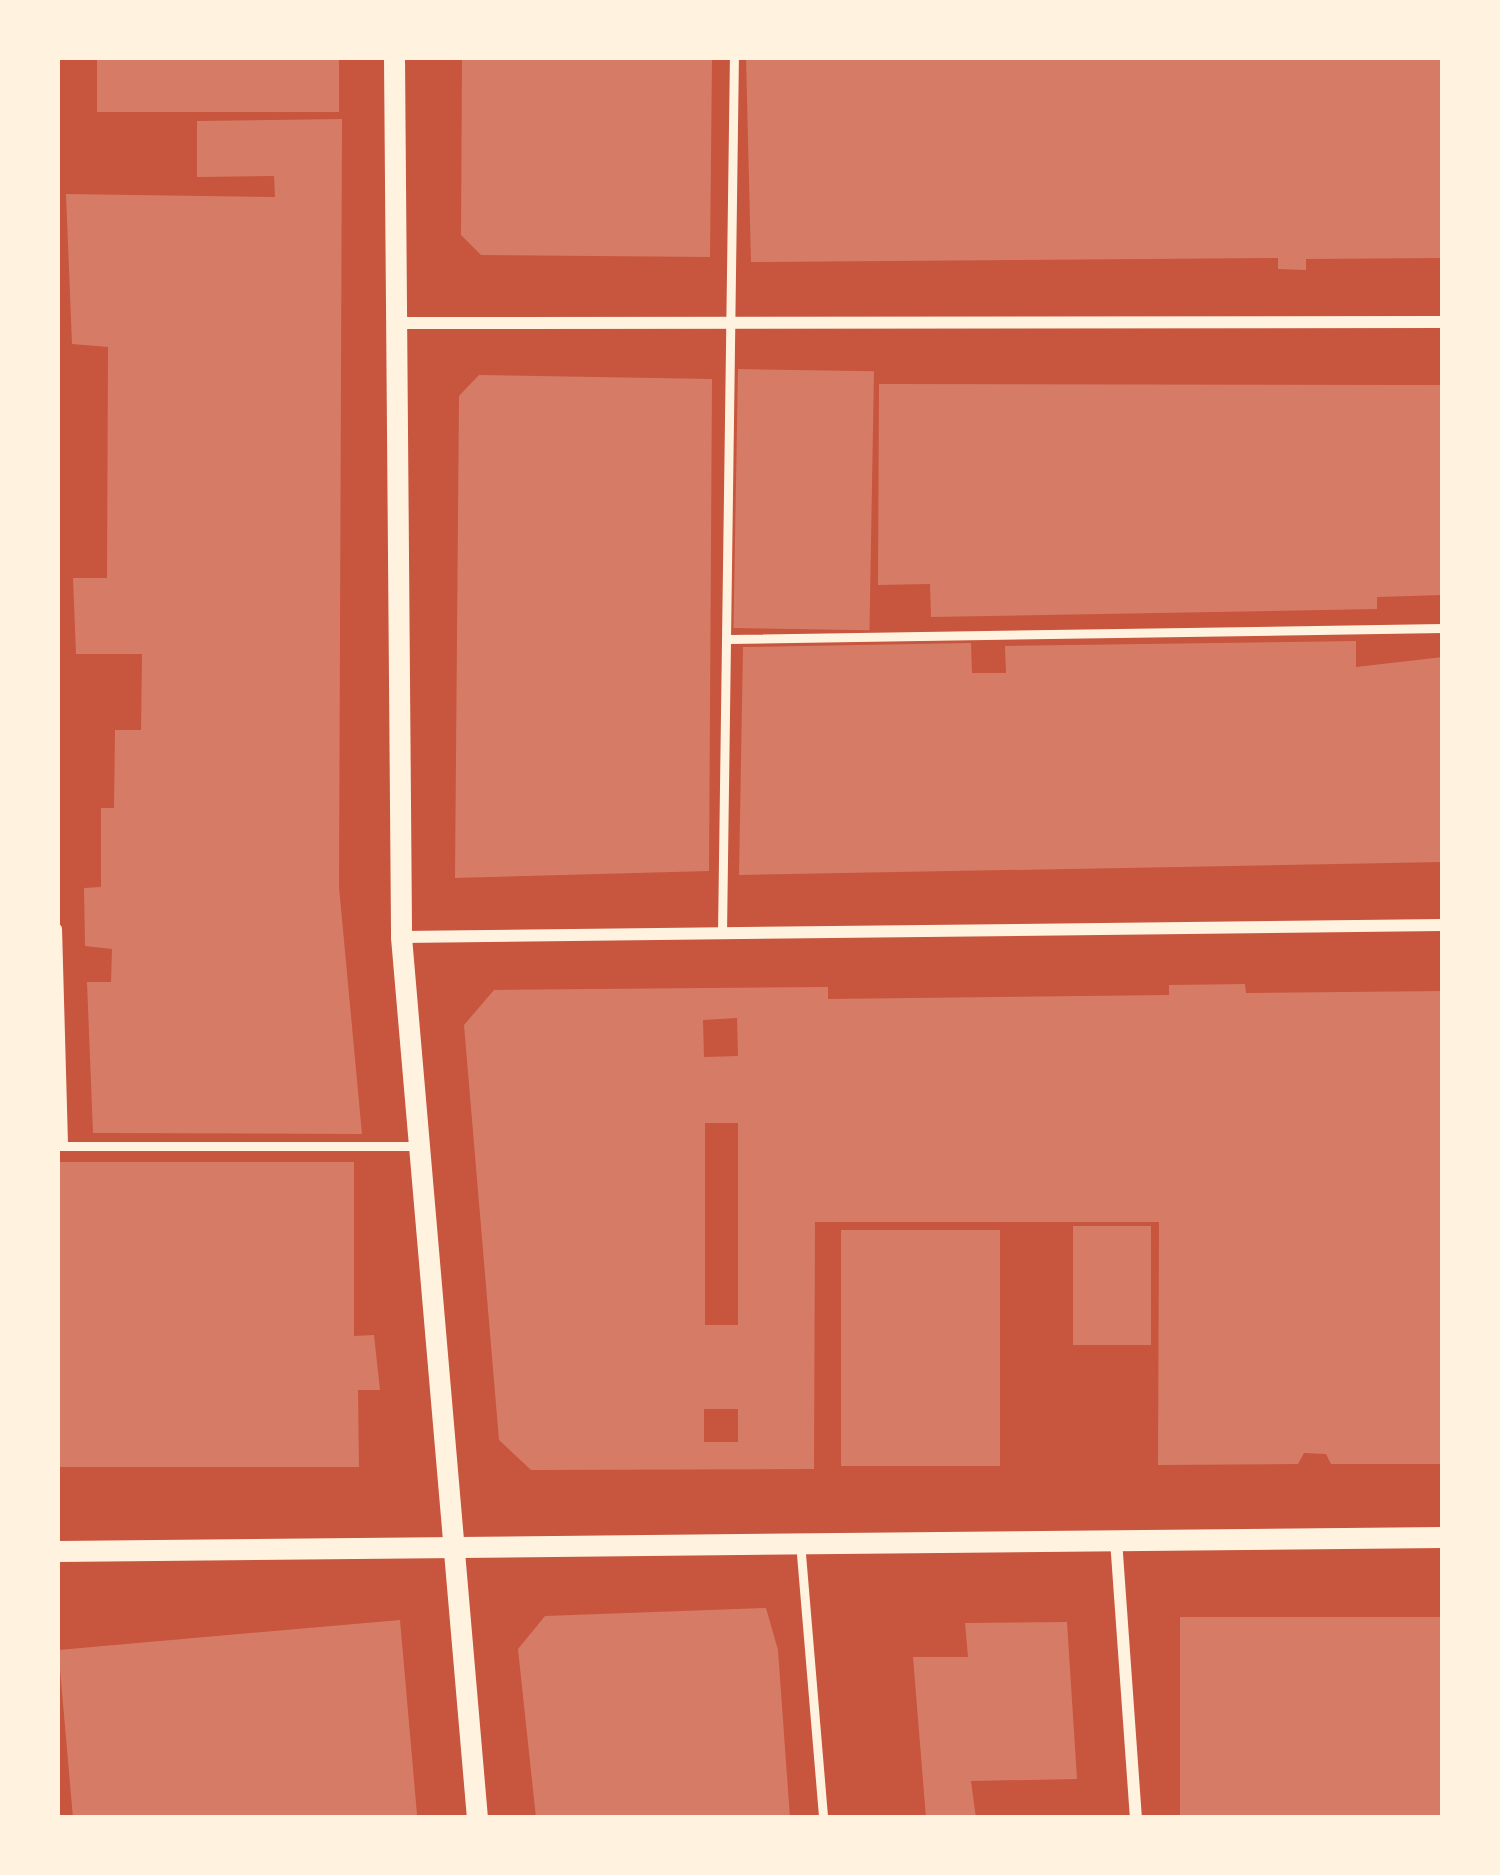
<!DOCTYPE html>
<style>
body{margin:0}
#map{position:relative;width:1500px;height:1875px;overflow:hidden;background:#c8553d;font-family:"PT Sans Narrow",sans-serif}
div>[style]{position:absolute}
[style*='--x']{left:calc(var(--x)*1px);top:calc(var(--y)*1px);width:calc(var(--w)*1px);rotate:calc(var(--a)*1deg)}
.building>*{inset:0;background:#d67c66;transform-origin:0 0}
.service>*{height:9px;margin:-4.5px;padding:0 4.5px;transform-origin:4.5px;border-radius:4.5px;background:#fff3e0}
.minor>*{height:12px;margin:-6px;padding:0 6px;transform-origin:6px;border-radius:6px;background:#fff3e0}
.tertiary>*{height:21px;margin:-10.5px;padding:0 10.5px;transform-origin:10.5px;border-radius:10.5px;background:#fff3e0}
span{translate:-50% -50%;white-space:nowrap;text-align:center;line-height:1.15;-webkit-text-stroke:10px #fff3e0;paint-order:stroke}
.frame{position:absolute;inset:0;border:60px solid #fff3e0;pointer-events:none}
</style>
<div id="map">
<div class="building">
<i style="left:97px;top:57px;width:242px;height:55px"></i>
<i style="clip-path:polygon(462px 57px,712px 57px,710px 257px,481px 255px,461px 235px)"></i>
<i style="clip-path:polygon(746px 57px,1443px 57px,1443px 258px,1306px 259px,1306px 270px,1278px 269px,1278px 258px,751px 262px)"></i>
<i style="clip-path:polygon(342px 119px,339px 887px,362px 1134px,93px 1133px,87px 982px,111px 982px,112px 949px,85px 946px,84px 888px,101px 887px,101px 808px,114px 808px,115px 730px,141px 730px,142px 654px,76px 654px,73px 578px,107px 578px,108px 347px,72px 344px,66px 194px,275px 197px,274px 176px,197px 177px,197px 121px)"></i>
<i style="left:738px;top:369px;width:136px;height:259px;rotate:1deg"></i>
<i style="clip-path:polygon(479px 375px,712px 379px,709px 871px,455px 878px,459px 396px)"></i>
<i style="clip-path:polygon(879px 384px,1443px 385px,1443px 595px,1377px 597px,1377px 609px,931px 617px,930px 584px,878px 585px)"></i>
<i style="clip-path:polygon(1356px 641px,1356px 667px,1443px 657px,1443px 862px,739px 875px,743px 647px,971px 643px,972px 673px,1006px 673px,1005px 646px)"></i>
<i style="clip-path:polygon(evenodd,1245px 984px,1246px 993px,1443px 991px,1443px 1464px,1331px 1464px,1326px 1454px,1304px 1453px,1298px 1464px,1158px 1465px,1159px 1222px,815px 1222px,814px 1469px,531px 1470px,499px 1440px,464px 1025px,494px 990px,828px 987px,828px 999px,1169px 995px,1169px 985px,1245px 984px,737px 1018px,738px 1056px,704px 1057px,703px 1020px,737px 1018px,1245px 984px,705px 1123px,738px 1123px,738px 1325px,705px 1325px,705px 1123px,1245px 984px,704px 1409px,738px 1409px,738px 1442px,704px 1442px,704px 1409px)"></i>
<i style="clip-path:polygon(57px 1162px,354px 1162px,354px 1336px,374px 1335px,380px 1390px,358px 1390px,359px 1467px,57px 1467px)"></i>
<i style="left:1151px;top:1226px;width:119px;height:78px;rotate:90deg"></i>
<i style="left:841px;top:1230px;width:159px;height:236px"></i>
<i style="clip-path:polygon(766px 1608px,778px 1650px,790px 1818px,536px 1818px,518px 1649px,545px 1616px)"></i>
<i style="left:1180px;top:1617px;width:263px;height:202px"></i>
<i style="left:400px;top:1620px;width:199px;height:343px;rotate:85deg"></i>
<i style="clip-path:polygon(1067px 1622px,1077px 1779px,971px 1781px,976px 1818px,926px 1818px,913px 1657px,968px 1657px,965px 1623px)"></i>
</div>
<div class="service">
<i style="--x:730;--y:639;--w:713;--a:-0.88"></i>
<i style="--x:57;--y:928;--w:218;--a:88.4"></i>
<i style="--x:722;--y:934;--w:877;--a:-89.22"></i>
<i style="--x:57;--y:1146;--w:356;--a:0"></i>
<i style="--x:800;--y:1542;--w:277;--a:85.2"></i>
</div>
<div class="minor">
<i style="--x:396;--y:323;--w:1047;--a:-0.05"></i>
<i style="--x:401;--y:937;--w:1042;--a:-0.66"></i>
<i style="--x:1116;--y:1540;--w:279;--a:85.9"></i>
</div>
<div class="tertiary">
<i style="--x:394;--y:57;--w:880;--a:89.54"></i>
<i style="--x:401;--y:937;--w:884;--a:85.07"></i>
<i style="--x:57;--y:1551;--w:1386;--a:-0.58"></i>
</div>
<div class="frame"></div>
</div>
